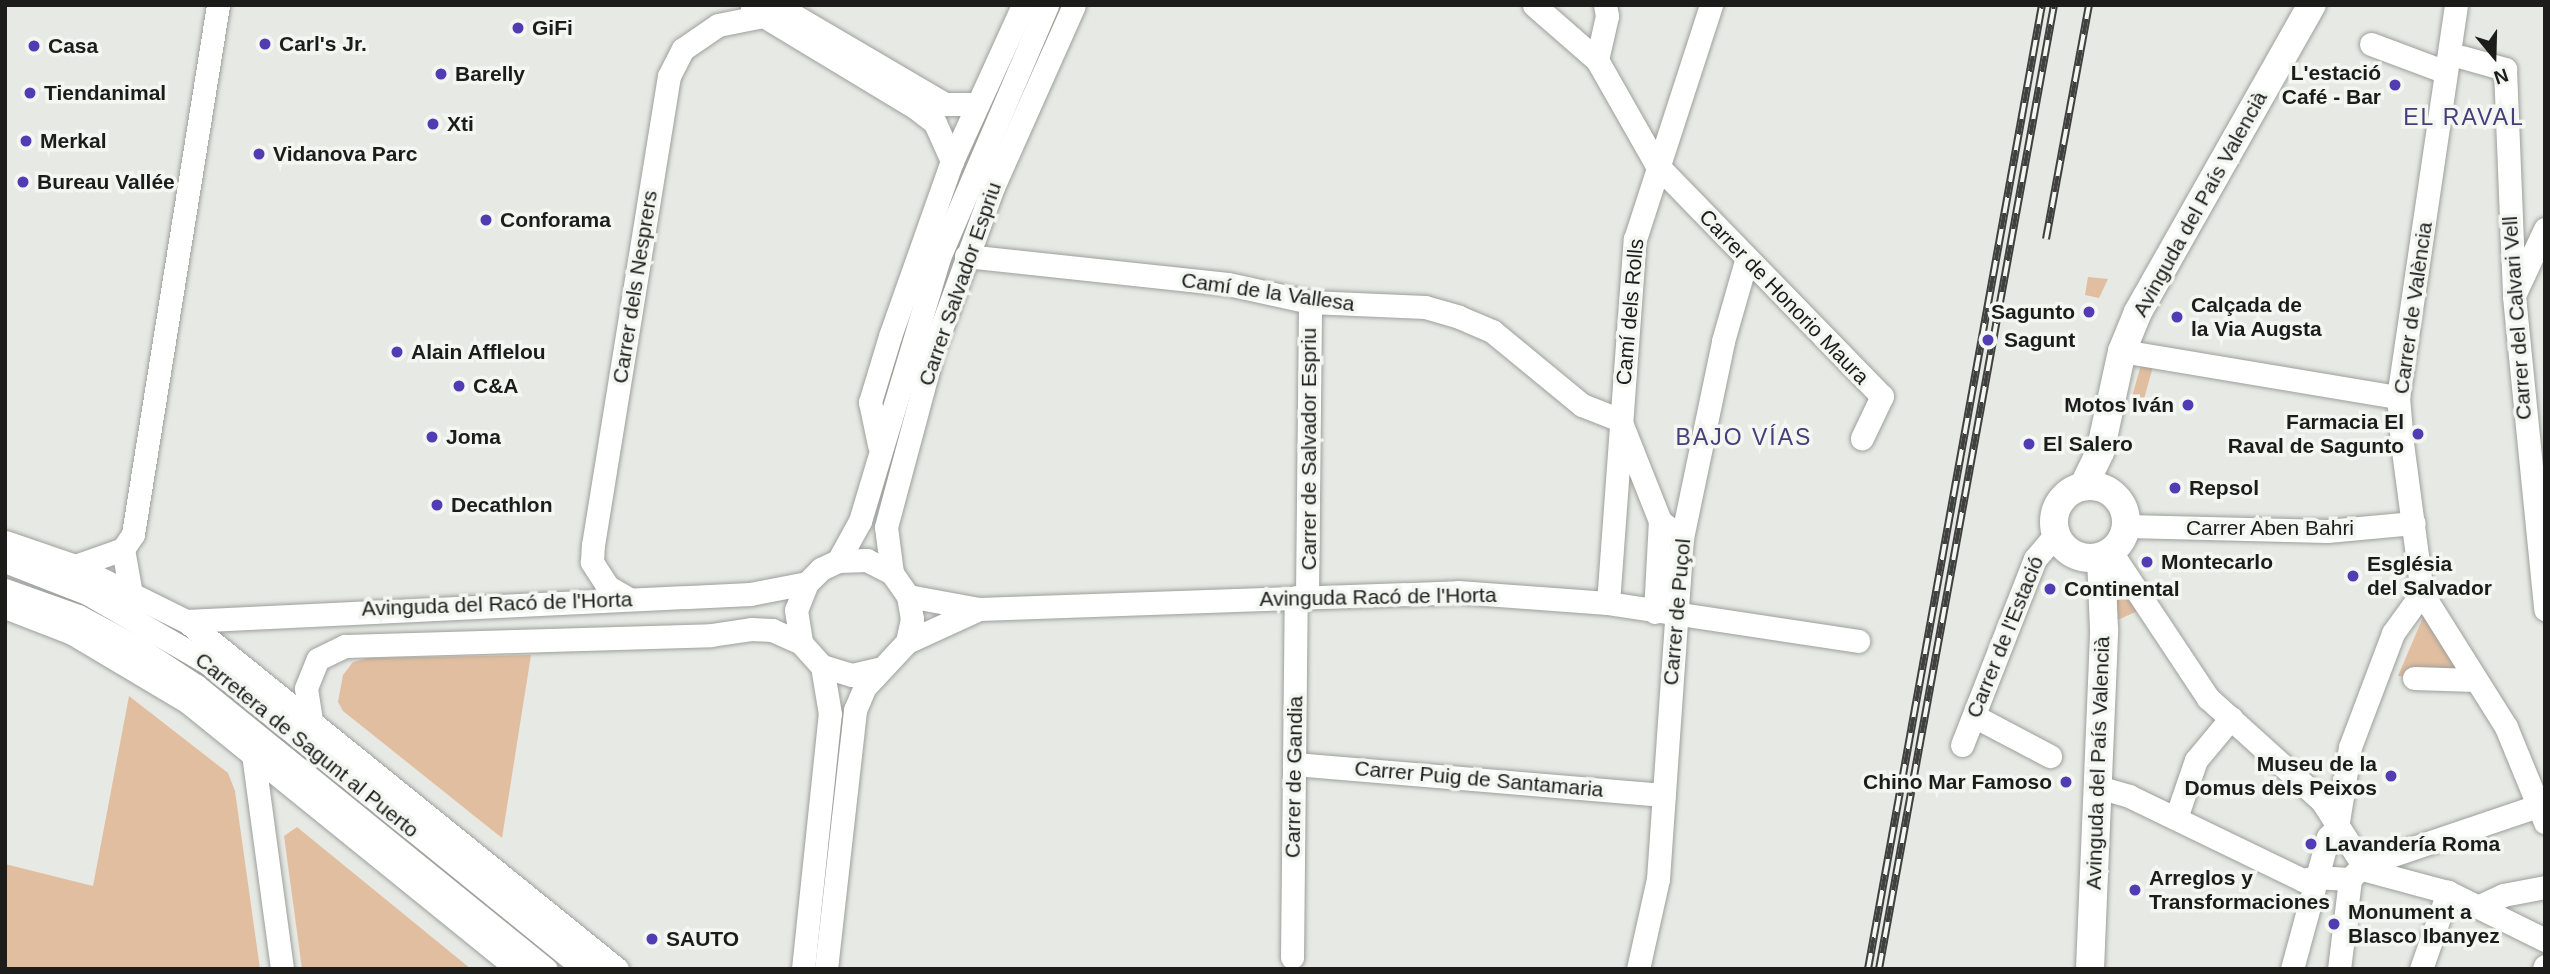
<!DOCTYPE html>
<meta charset="utf-8">
<style>
body{margin:0}
#map{position:relative;width:2550px;height:974px;overflow:hidden;background:#e7e9e4;font-family:Arial,sans-serif}
div>[style]{position:absolute}
[style*='--x']{left:calc(var(--x)*1px);top:calc(var(--y)*1px);width:calc(var(--w)*1px);rotate:calc(var(--a)*1deg)}
.green>*{inset:0;background:#e1bea0}
.roads{filter:drop-shadow(0 0 2px #9d9f9b) drop-shadow(0 0 2px #9d9f9b)}
.minor>*{height:23px;margin:-11.5px;padding:0 11.5px;transform-origin:11.5px;border-radius:11.5px;background:#fff}
.major>*{height:28px;margin:-14px;padding:0 14px;transform-origin:14px;border-radius:14px;background:#fff}
.major>.ring{margin:-14px;padding:0;box-sizing:content-box;background:none;border:28px solid #fff;border-radius:50%}
.rail>*{height:8px;margin-top:-4px;transform-origin:0;background:repeating-linear-gradient(90deg,#f4f6f1 0 16px,#40403f 0 32px);box-sizing:border-box;border-block:2px solid #40403f}
.dots>*{width:19px;height:19px;translate:-50% -50%;box-sizing:border-box;border:4px solid #f4f6f1;border-radius:50%}
span{translate:-50% -50%;white-space:nowrap;text-align:center;line-height:1.15;-webkit-text-stroke:7px #f4f6f1;paint-order:stroke}
.poi-label{font-size:21px;color:#1c1c1b;font-weight:700}
.left{translate:0 -50%;text-align:left}
.right{translate:-100% -50%;text-align:right}
.street-label{font-size:21px;color:#1c1c1b}
.neighbourhood-label{font-size:23px;color:#443e7b;letter-spacing:2px}
.frame{position:absolute;inset:0;border:7px solid #1c1c1b;pointer-events:none}
.north{position:absolute;left:2459px;top:21px;width:70px;height:70px;-webkit-text-stroke:5px #f4f6f1;paint-order:stroke;rotate:161deg;font-size:19px;font-weight:700;line-height:28px;text-align:center;color:#1c1c1b}
.north::after{content:'';display:block;margin:auto;width:24px;height:32px;background:#1c1c1b;clip-path:polygon(50% 0,100% 100%,50% 72%,0 100%)}
</style>
<div id="map">
<div class="green">
<i style="clip-path:polygon(2088px 277px,2108px 279px,2099px 298px,2085px 295px)"></i>
<i style="clip-path:polygon(2154px 363px,2142px 406px,2130px 404px,2141px 365px)"></i>
<i style="clip-path:polygon(2116px 575px,2140px 610px,2113px 622px)"></i>
<i style="clip-path:polygon(2424px 615px,2458px 665px,2438px 678px,2398px 676px)"></i>
<i style="clip-path:polygon(531px 655px,502px 838px,343px 711px,338px 702px,343px 675px,353px 662px,368px 658px)"></i>
<i style="clip-path:polygon(129px 696px,228px 773px,235px 791px,260px 969px,5px 969px,5px 864px,93px 886px)"></i>
<i style="clip-path:polygon(297px 827px,471px 969px,302px 969px,284px 836px)"></i>
</div>
<div class="roads">
<div class="minor">
<i style="--x:776;--y:5;--w:196;--a:30.4"></i>
<i style="--x:945;--y:104;--w:32;--a:0"></i>
<i style="--x:1534;--y:5;--w:84;--a:41.1"></i>
<i style="--x:1597;--y:60;--w:120;--a:60.4"></i>
<i style="--x:1656;--y:164;--w:324;--a:45.8"></i>
<i style="--x:1882;--y:396;--w:47;--a:115.5"></i>
<i style="--x:2456;--y:5;--w:396;--a:98.4"></i>
<i style="--x:2398;--y:397;--w:46;--a:85"></i>
<i style="--x:2402;--y:443;--w:151;--a:82.4"></i>
<i style="--x:2422;--y:593;--w:158;--a:57.9"></i>
<i style="--x:2506;--y:727;--w:103;--a:67.7"></i>
<i style="--x:752;--y:9;--w:192;--a:31.1"></i>
<i style="--x:916;--y:108;--w:24;--a:38"></i>
<i style="--x:935;--y:123;--w:42;--a:65.9"></i>
<i style="--x:2371;--y:44;--w:77;--a:20.6"></i>
<i style="--x:2462;--y:57;--w:45;--a:15.6"></i>
<i style="--x:2505;--y:69;--w:227;--a:87.7"></i>
<i style="--x:2514;--y:296;--w:315;--a:84.3"></i>
<i style="--x:1597;--y:60;--w:45;--a:-77.2"></i>
<i style="--x:1607;--y:16;--w:11;--a:-100"></i>
<i style="--x:966;--y:256;--w:263;--a:6.1"></i>
<i style="--x:1228;--y:284;--w:84;--a:12.4"></i>
<i style="--x:1310;--y:302;--w:115;--a:2.5"></i>
<i style="--x:1425;--y:307;--w:35;--a:16"></i>
<i style="--x:1459;--y:317;--w:36;--a:23"></i>
<i style="--x:1492;--y:331;--w:117;--a:39.4"></i>
<i style="--x:1582;--y:405;--w:41;--a:21.5"></i>
<i style="--x:1620;--y:420;--w:109;--a:68.4"></i>
<i style="--x:1660;--y:521;--w:28;--a:38"></i>
<i style="--x:2515;--y:293;--w:71;--a:-64.9"></i>
<i style="--x:2122;--y:351;--w:280;--a:9.5"></i>
<i style="--x:879;--y:445;--w:44;--a:-101.8"></i>
<i style="--x:870;--y:402;--w:69;--a:-73.1"></i>
<i style="--x:890;--y:336;--w:186;--a:-70.5"></i>
<i style="--x:952;--y:161;--w:171;--a:-65.5"></i>
<i style="--x:2127;--y:526;--w:200;--a:1.4"></i>
<i style="--x:2327;--y:531;--w:87;--a:-5.3"></i>
<i style="--x:5;--y:542;--w:74;--a:18.9"></i>
<i style="--x:75;--y:566;--w:124;--a:26.4"></i>
<i style="--x:186;--y:621;--w:554;--a:38.92"></i>
<i style="--x:123;--y:549;--w:46;--a:79.9"></i>
<i style="--x:2111;--y:552;--w:175;--a:56.4"></i>
<i style="--x:2208;--y:698;--w:154;--a:42.1"></i>
<i style="--x:2322;--y:801;--w:76;--a:57.4"></i>
<i style="--x:2363;--y:865;--w:19;--a:133"></i>
<i style="--x:2350;--y:879;--w:33;--a:-177"></i>
<i style="--x:2317;--y:877;--w:41;--a:-74.6"></i>
<i style="--x:2328;--y:837;--w:13;--a:-45"></i>
<i style="--x:5;--y:561;--w:88;--a:21.3"></i>
<i style="--x:87;--y:593;--w:140;--a:30"></i>
<i style="--x:208;--y:663;--w:486;--a:39.1"></i>
<i style="--x:838;--y:561;--w:46;--a:-61.2"></i>
<i style="--x:860;--y:521;--w:278;--a:-73.3"></i>
<i style="--x:940;--y:255;--w:272;--a:-66.8"></i>
<i style="--x:75;--y:566;--w:51;--a:-19.5"></i>
<i style="--x:123;--y:549;--w:18;--a:-56"></i>
<i style="--x:133;--y:534;--w:536;--a:-80.87"></i>
<i style="--x:892;--y:573;--w:46;--a:-97.4"></i>
<i style="--x:886;--y:527;--w:182;--a:-75"></i>
<i style="--x:933;--y:351;--w:175;--a:-69.9"></i>
<i style="--x:993;--y:187;--w:199;--a:-66"></i>
<i style="--x:5;--y:590;--w:77;--a:19.6"></i>
<i style="--x:78;--y:616;--w:68;--a:28.1"></i>
<i style="--x:138;--y:648;--w:69;--a:33.2"></i>
<i style="--x:196;--y:686;--w:450;--a:39"></i>
<i style="--x:908;--y:596;--w:72;--a:10.4"></i>
<i style="--x:979;--y:609;--w:479;--a:-2"></i>
<i style="--x:1458;--y:592;--w:150;--a:4.2"></i>
<i style="--x:1608;--y:603;--w:253;--a:8.6"></i>
<i style="--x:1307;--y:596;--w:294;--a:-89.4"></i>
<i style="--x:629;--y:599;--w:24;--a:-150"></i>
<i style="--x:608;--y:587;--w:30;--a:-123"></i>
<i style="--x:592;--y:562;--w:17;--a:-87"></i>
<i style="--x:593;--y:545;--w:475;--a:-80.8"></i>
<i style="--x:669;--y:76;--w:30;--a:-63"></i>
<i style="--x:683;--y:49;--w:42;--a:-34.4"></i>
<i style="--x:718;--y:25;--w:46;--a:-11.3"></i>
<i style="--x:1608;--y:603;--w:365;--a:-85.8"></i>
<i style="--x:1635;--y:239;--w:246;--a:-72"></i>
<i style="--x:5;--y:607;--w:72;--a:21.2"></i>
<i style="--x:72;--y:633;--w:135;--a:30.7"></i>
<i style="--x:188;--y:702;--w:424;--a:39"></i>
<i style="--x:1655;--y:612;--w:91;--a:-86.9"></i>
<i style="--x:186;--y:621;--w:565;--a:-2.74"></i>
<i style="--x:750;--y:594;--w:58;--a:-10.9"></i>
<i style="--x:907;--y:642;--w:79;--a:-24.6"></i>
<i style="--x:2414;--y:678;--w:60;--a:1.9"></i>
<i style="--x:1974;--y:716;--w:86;--a:27.8"></i>
<i style="--x:311;--y:720;--w:32;--a:-99"></i>
<i style="--x:306;--y:688;--w:31;--a:-68"></i>
<i style="--x:318;--y:659;--w:30;--a:-26"></i>
<i style="--x:345;--y:646;--w:366;--a:-1.7"></i>
<i style="--x:711;--y:635;--w:40;--a:-8.5"></i>
<i style="--x:751;--y:629;--w:21;--a:3"></i>
<i style="--x:772;--y:630;--w:32;--a:24"></i>
<i style="--x:1962;--y:745;--w:200;--a:-68.6"></i>
<i style="--x:2035;--y:559;--w:31;--a:-50"></i>
<i style="--x:253;--y:754;--w:217;--a:82.3"></i>
<i style="--x:1294;--y:764;--w:371;--a:4.8"></i>
<i style="--x:2098;--y:787;--w:32;--a:16"></i>
<i style="--x:2129;--y:796;--w:193;--a:25.8"></i>
<i style="--x:2303;--y:880;--w:14;--a:-12"></i>
<i style="--x:2176;--y:818;--w:61;--a:-71"></i>
<i style="--x:2196;--y:760;--w:55;--a:-50.2"></i>
<i style="--x:2337;--y:828;--w:82;--a:-80.9"></i>
<i style="--x:2350;--y:747;--w:122;--a:-69.3"></i>
<i style="--x:2393;--y:633;--w:49;--a:-54.1"></i>
<i style="--x:2363;--y:865;--w:184;--a:-18.7"></i>
<i style="--x:2362;--y:869;--w:89;--a:15"></i>
<i style="--x:2448;--y:892;--w:108;--a:26.3"></i>
<i style="--x:2482;--y:905;--w:23;--a:-25"></i>
<i style="--x:2503;--y:895;--w:43;--a:-10.8"></i>
<i style="--x:1292;--y:957;--w:360;--a:-89.4"></i>
<i style="--x:803;--y:969;--w:256;--a:-84"></i>
<i style="--x:830;--y:714;--w:49;--a:-99.5"></i>
<i style="--x:826;--y:969;--w:261;--a:-83.6"></i>
<i style="--x:855;--y:710;--w:25;--a:-67"></i>
<i style="--x:865;--y:687;--w:62;--a:-47"></i>
<i style="--x:907;--y:642;--w:24;--a:-78"></i>
<i style="--x:912;--y:619;--w:23;--a:-100"></i>
<i style="--x:908;--y:596;--w:28;--a:-125"></i>
<i style="--x:892;--y:573;--w:28;--a:-153"></i>
<i style="--x:867;--y:560;--w:29;--a:178"></i>
<i style="--x:838;--y:561;--w:19;--a:155"></i>
<i style="--x:821;--y:569;--w:20;--a:135"></i>
<i style="--x:807;--y:583;--w:29;--a:112"></i>
<i style="--x:796;--y:610;--w:33;--a:81"></i>
<i style="--x:801;--y:643;--w:31;--a:48"></i>
<i style="--x:822;--y:666;--w:31;--a:17"></i>
<i style="--x:852;--y:675;--w:31;--a:-13"></i>
<i style="--x:1638;--y:969;--w:92;--a:-77.5"></i>
<i style="--x:1658;--y:879;--w:342;--a:-86"></i>
<i style="--x:1682;--y:538;--w:201;--a:-78.2"></i>
<i style="--x:1723;--y:341;--w:83;--a:-74"></i>
<i style="--x:2292;--y:969;--w:95;--a:-74.8"></i>
<i style="--x:2339;--y:969;--w:91;--a:-83"></i>
<i style="--x:2421;--y:969;--w:82;--a:-70.7"></i>
<i style="--x:2544;--y:969;--w:3;--a:-72"></i>
</div>
<div class="major">
<i style="--x:2084;--y:485;--w:37;--a:-64"></i>
<i style="--x:2100;--y:452;--w:103;--a:-77.7"></i>
<i style="--x:2122;--y:351;--w:42;--a:-67.7"></i>
<i style="--x:2138;--y:312;--w:353;--a:-60.5"></i>
<i class="ring" style="left:2054px;top:486px;width:44px;height:44px"></i>
<i style="--x:2090;--y:969;--w:340;--a:-87.6"></i>
<i style="--x:2104;--y:629;--w:72;--a:-92.4"></i>
</div>
</div>
<div class="rail">
<i style="--x:2046;--y:239;--w:238;--a:-79.6"></i>
<i style="--x:1868;--y:969;--w:980;--a:-79.77"></i>
<i style="--x:1879;--y:969;--w:980;--a:-79.71"></i>
</div>
<div class="dots">
<i style="left:518px;top:28px;background:#523cb3"></i>
<i style="left:265px;top:44px;background:#523cb3"></i>
<i style="left:34px;top:46px;background:#523cb3"></i>
<i style="left:441px;top:74px;background:#523cb3"></i>
<i style="left:2395px;top:85px;background:#523cb3"></i>
<i style="left:30px;top:93px;background:#523cb3"></i>
<i style="left:433px;top:124px;background:#523cb3"></i>
<i style="left:26px;top:141px;background:#523cb3"></i>
<i style="left:259px;top:154px;background:#523cb3"></i>
<i style="left:23px;top:182px;background:#523cb3"></i>
<i style="left:486px;top:220px;background:#523cb3"></i>
<i style="left:2089px;top:312px;background:#523cb3"></i>
<i style="left:2177px;top:317px;background:#523cb3"></i>
<i style="left:1988px;top:340px;background:#523cb3"></i>
<i style="left:397px;top:352px;background:#523cb3"></i>
<i style="left:459px;top:386px;background:#523cb3"></i>
<i style="left:2188px;top:405px;background:#523cb3"></i>
<i style="left:2418px;top:434px;background:#523cb3"></i>
<i style="left:432px;top:437px;background:#523cb3"></i>
<i style="left:2029px;top:444px;background:#523cb3"></i>
<i style="left:2175px;top:488px;background:#523cb3"></i>
<i style="left:437px;top:505px;background:#523cb3"></i>
<i style="left:2147px;top:562px;background:#523cb3"></i>
<i style="left:2353px;top:576px;background:#523cb3"></i>
<i style="left:2050px;top:589px;background:#523cb3"></i>
<i style="left:2391px;top:776px;background:#523cb3"></i>
<i style="left:2066px;top:782px;background:#523cb3"></i>
<i style="left:2311px;top:844px;background:#523cb3"></i>
<i style="left:2135px;top:890px;background:#523cb3"></i>
<i style="left:2334px;top:924px;background:#523cb3"></i>
<i style="left:652px;top:939px;background:#523cb3"></i>
</div>
<div class="poi-label">
<span class="left" style="left:532px;top:28px">GiFi</span>
<span class="left" style="left:279px;top:44px">Carl's Jr.</span>
<span class="left" style="left:48px;top:46px">Casa</span>
<span class="right" style="left:2381px;top:85px">L'estació<br>Café - Bar</span>
<span class="left" style="left:455px;top:74px">Barelly</span>
<span class="left" style="left:44px;top:93px">Tiendanimal</span>
<span class="left" style="left:447px;top:124px">Xti</span>
<span class="left" style="left:40px;top:141px">Merkal</span>
<span class="left" style="left:273px;top:154px">Vidanova Parc</span>
<span class="left" style="left:37px;top:182px">Bureau Vallée</span>
<span class="left" style="left:500px;top:220px">Conforama</span>
<span class="left" style="left:2191px;top:317px">Calçada de<br>la Via Augsta</span>
<span class="right" style="left:2075px;top:312px">Sagunto</span>
<span class="left" style="left:2004px;top:340px">Sagunt</span>
<span class="left" style="left:411px;top:352px">Alain Afflelou</span>
<span class="left" style="left:473px;top:386px">C&amp;A</span>
<span class="right" style="left:2174px;top:405px">Motos Iván</span>
<span class="right" style="left:2404px;top:434px">Farmacia El<br>Raval de Sagunto</span>
<span class="left" style="left:446px;top:437px">Joma</span>
<span class="left" style="left:2043px;top:444px">El Salero</span>
<span class="left" style="left:2189px;top:488px">Repsol</span>
<span class="left" style="left:451px;top:505px">Decathlon</span>
<span class="left" style="left:2161px;top:562px">Montecarlo</span>
<span class="left" style="left:2367px;top:576px">Església<br>del Salvador</span>
<span class="left" style="left:2064px;top:589px">Continental</span>
<span class="right" style="left:2377px;top:776px">Museu de la<br>Domus dels Peixos</span>
<span class="right" style="left:2052px;top:782px">Chino Mar Famoso</span>
<span class="left" style="left:2325px;top:844px">Lavandería Roma</span>
<span class="left" style="left:2149px;top:890px">Arreglos y<br>Transformaciones</span>
<span class="left" style="left:2348px;top:924px">Monument a<br>Blasco Ibanyez</span>
<span class="left" style="left:666px;top:939px">SAUTO</span>
</div>
<div class="street-label">
<span style="left:2200px;top:204px;rotate:-61deg">Avinguda del País Valencià</span>
<span style="left:960px;top:284px;rotate:-71deg">Carrer Salvador Espriu</span>
<span style="left:635px;top:287px;rotate:-81deg">Carrer dels Nesprers</span>
<span style="left:1268px;top:292px;rotate:8deg">Camí de la Vallesa</span>
<span style="left:1784px;top:297px;rotate:46deg">Carrer de Honorio Maura</span>
<span style="left:2413px;top:308px;rotate:-82deg">Carrer de València</span>
<span style="left:1630px;top:312px;rotate:-85deg">Camí dels Rolls</span>
<span style="left:2517px;top:318px;rotate:-94deg">Carrer del Calvari Vell</span>
<span style="left:1309px;top:449px;rotate:-90deg">Carrer de Salvador Espriu</span>
<span style="left:2270px;top:528px">Carrer Aben Bahri</span>
<span style="left:1378px;top:597px;rotate:-1deg">Avinguda Racó de l'Horta</span>
<span style="left:497px;top:604px;rotate:-2deg">Avinguda del Racó de l'Horta</span>
<span style="left:1677px;top:612px;rotate:-85deg">Carrer de Puçol</span>
<span style="left:2005px;top:637px;rotate:-68deg">Carrer de l'Estació</span>
<span style="left:307px;top:745px;rotate:39deg">Carretera de Sagunt al Puerto</span>
<span style="left:2098px;top:763px;rotate:-88deg">Avinguda del País Valencià</span>
<span style="left:1294px;top:777px;rotate:-89deg">Carrer de Gandia</span>
<span style="left:1479px;top:779px;rotate:5deg">Carrer Puig de Santamaria</span>
</div>
<div class="neighbourhood-label">
<span style="left:2464px;top:117px">EL RAVAL</span>
<span style="left:1744px;top:437px">BAJO VÍAS</span>
</div>
<div class="frame"></div>
<div class="north">N</div>
</div>
